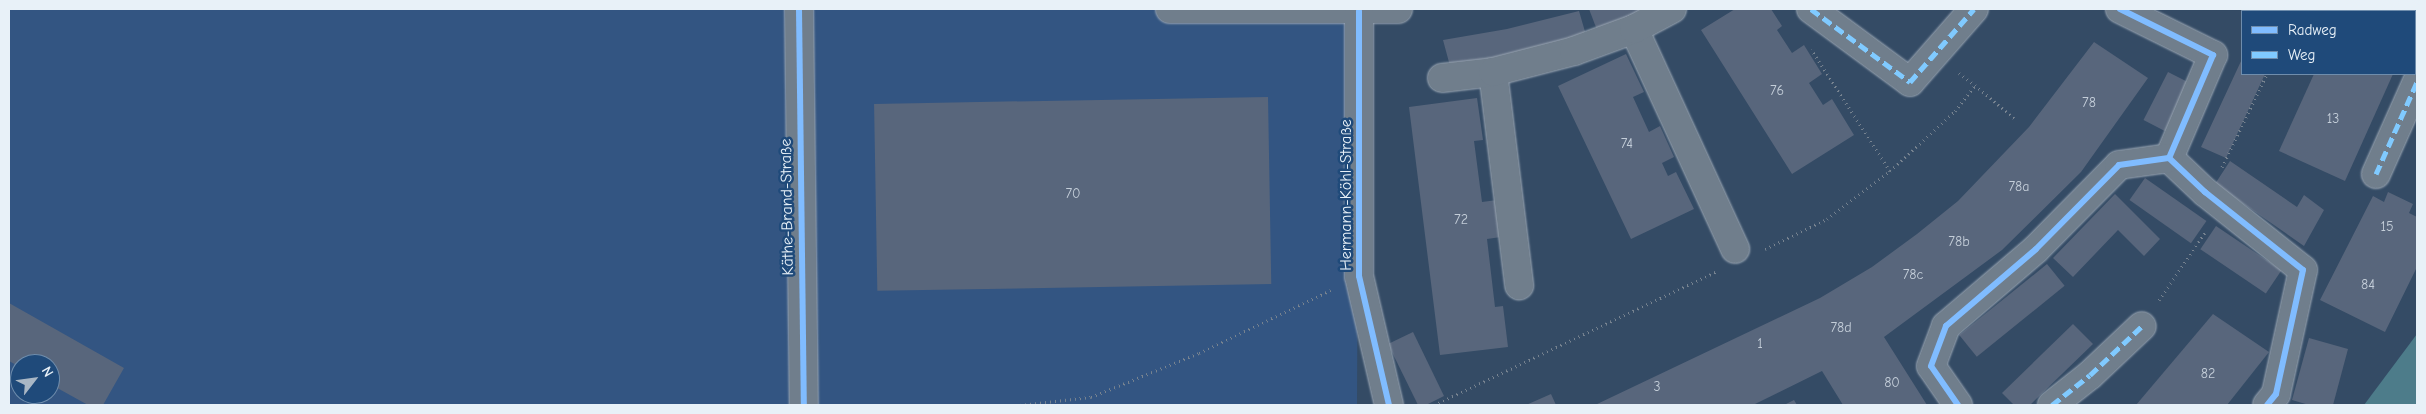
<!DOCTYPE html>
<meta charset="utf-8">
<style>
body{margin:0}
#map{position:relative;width:2426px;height:414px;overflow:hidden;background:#344b65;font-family:"Comic Neue",sans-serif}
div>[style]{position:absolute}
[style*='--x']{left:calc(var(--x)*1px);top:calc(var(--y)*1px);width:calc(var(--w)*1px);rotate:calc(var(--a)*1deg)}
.built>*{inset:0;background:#335582}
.green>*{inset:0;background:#4d7c8a}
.building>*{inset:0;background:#58667c;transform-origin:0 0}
.path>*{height:3px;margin-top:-1.5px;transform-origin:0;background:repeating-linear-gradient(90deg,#778390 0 1px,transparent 0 5px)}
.roads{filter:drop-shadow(0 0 1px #9aa6b3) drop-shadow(0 0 1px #9aa6b3)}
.minor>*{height:28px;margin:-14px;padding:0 14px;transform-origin:14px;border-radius:14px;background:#707e8c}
.quiet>*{height:5px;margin-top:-2.5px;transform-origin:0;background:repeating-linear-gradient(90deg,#80caff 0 10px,transparent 0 15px)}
.cycleway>*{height:6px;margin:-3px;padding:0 3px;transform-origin:3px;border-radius:3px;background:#80bcff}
span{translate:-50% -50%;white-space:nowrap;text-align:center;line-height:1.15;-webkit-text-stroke:5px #1f4a7a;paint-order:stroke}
.number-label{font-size:14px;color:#c4ced9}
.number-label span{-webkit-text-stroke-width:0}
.street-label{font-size:16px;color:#e8f1f8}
.frame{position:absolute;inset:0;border:10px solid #e8f1f8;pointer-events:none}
.legend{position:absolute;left:2241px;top:10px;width:175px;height:65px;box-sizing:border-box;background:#1f4a7a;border:1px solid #6f8dac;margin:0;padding:6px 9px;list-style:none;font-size:15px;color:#e8f1f8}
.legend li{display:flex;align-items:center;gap:10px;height:25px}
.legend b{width:25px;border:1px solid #6f8dac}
.north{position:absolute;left:10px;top:354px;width:50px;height:50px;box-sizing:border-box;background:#1f4a7a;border:1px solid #6f8dac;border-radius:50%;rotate:60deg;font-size:14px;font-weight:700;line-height:20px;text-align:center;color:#e8f1f8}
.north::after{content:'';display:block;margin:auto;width:18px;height:22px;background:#a9b7c5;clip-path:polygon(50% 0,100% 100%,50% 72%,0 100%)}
</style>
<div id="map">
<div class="built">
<i style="clip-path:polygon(evenodd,9px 9px,1398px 9px,1359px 11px,1357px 405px,9px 405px,9px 9px,20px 364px,50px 364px,50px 394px,20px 394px,20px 364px)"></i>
</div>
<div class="green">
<i style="clip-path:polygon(2417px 334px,2417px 405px,2364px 405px)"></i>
</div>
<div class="building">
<i style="clip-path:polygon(1589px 9px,1649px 9px,1597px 30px)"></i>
<i style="clip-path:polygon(1735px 9px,1771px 9px,1782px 26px,1777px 30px,1792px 53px,1804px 45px,1822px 74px,1809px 83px,1823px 105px,1832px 99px,1854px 135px,1792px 174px,1701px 30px)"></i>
<i style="clip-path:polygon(2344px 9px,2417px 9px,2417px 20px,2415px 26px,2415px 11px,2342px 11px)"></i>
<i style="clip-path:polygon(1579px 11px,1586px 35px,1513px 55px,1450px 66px,1443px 40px,1507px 29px)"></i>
<i style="clip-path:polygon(2094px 42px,2148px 78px,2081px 172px,2002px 250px,1884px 337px,1927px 405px,1843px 405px,1822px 371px,1753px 405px,1595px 405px,1820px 298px,1872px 267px,1917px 234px,1958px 201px,2029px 127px)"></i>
<i style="clip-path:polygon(1626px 54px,1644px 92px,1633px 97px,1649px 132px,1660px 126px,1674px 157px,1662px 163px,1668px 176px,1676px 172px,1694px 209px,1631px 239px,1558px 86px)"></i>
<i style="clip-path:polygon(2242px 59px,2242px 74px,2265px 74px,2226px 158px,2201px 147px)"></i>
<i style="left:2168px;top:72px;width:25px;height:54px;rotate:27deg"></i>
<i style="clip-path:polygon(2314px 74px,2393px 74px,2345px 181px,2279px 151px)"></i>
<i style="left:1268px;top:97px;width:187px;height:394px;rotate:89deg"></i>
<i style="clip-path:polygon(1477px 98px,1483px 140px,1474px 141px,1482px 202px,1497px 200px,1501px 237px,1487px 239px,1495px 307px,1503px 306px,1508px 347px,1440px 355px,1409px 107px)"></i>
<i style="clip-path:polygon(2230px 161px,2297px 207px,2304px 195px,2324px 210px,2304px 246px,2215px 184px)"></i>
<i style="left:2145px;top:178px;width:75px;height:27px;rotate:35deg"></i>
<i style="clip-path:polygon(2388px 192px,2413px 204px,2409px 213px,2417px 217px,2417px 267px,2385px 332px,2320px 300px,2373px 196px,2384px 202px)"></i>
<i style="clip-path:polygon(2115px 194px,2160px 239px,2144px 256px,2118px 230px,2073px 277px,2053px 258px)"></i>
<i style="left:2216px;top:226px;width:79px;height:28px;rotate:34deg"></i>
<i style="left:2047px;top:264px;width:28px;height:113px;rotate:51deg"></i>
<i style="clip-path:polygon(9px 303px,124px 368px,103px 405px,88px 405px,50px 384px,50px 364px,20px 364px,20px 367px,9px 361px)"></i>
<i style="clip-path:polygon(2213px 314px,2269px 352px,2227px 405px,2136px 405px)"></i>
<i style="clip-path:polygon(2073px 324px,2093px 344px,2030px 405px,2014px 405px,2002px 393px)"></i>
<i style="clip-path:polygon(1413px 332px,1444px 396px,1426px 405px,1418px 405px,1388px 344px)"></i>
<i style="clip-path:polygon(2309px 338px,2348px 349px,2333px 405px,2309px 405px,2292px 400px)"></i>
<i style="clip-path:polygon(1551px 394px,1556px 405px,1526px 405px)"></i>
<i style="clip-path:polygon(1794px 400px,1797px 405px,1784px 405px)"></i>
</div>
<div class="path">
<i style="--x:2295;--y:11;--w:2;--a:-63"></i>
<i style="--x:1959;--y:73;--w:20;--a:37"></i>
<i style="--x:2222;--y:167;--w:103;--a:-64.2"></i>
<i style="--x:1890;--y:171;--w:88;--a:-42.7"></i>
<i style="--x:1955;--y:111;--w:33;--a:-52"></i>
<i style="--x:1975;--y:85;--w:52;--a:40.4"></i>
<i style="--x:1765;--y:249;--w:69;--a:-25.8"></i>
<i style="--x:1827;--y:219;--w:79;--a:-37.3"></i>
<i style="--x:1890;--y:171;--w:145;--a:-122.9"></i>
<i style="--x:2159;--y:300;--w:83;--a:-55.7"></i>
<i style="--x:1020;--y:405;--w:71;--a:-6.4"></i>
<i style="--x:1091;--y:397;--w:117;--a:-22.2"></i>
<i style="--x:1199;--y:353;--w:146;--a:-25.5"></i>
<i style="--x:1434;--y:405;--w:312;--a:-25.3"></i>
</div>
<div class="roads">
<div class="minor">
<i style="--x:799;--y:9;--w:396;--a:89.3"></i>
<i style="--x:1170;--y:9;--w:228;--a:0"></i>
<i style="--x:1811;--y:9;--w:123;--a:36.4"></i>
<i style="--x:1910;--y:82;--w:97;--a:-48.8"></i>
<i style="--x:2120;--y:9;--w:104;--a:26.3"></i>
<i style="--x:2213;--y:55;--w:112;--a:113.1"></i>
<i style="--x:2169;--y:158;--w:50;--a:43.4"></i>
<i style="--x:2205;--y:192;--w:125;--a:38.5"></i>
<i style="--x:2303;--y:270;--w:127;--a:102.3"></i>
<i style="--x:2276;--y:394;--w:14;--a:129"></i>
<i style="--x:1359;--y:11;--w:265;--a:90"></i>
<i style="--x:1359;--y:276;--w:132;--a:76.9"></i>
<i style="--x:1634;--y:29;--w:242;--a:65.3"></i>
<i style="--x:1493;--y:72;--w:215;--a:83"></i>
<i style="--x:1442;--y:78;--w:51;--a:-6.7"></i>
<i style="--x:1493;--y:72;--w:84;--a:-14.5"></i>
<i style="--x:1574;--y:51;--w:64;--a:-20.1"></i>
<i style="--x:1634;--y:29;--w:43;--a:-27.8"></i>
<i style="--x:2376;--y:174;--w:101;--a:-66"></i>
<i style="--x:1958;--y:405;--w:47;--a:-124.7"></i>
<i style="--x:1931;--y:366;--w:43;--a:-69.4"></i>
<i style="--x:1946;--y:326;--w:118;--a:-40.5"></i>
<i style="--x:2036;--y:249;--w:118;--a:-45.3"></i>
<i style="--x:2119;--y:165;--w:50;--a:-8"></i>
<i style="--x:2052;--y:405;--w:48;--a:-38.3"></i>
<i style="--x:2090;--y:375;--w:71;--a:-43.3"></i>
</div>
</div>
<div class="quiet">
<i style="--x:1811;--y:9;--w:123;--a:36.4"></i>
<i style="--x:1910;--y:82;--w:97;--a:-48.8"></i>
<i style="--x:2376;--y:174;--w:101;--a:-66"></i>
<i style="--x:2052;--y:405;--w:48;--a:-38.3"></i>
<i style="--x:2090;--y:375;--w:71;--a:-43.3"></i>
</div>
<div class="cycleway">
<i style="--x:799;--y:9;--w:396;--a:89.3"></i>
<i style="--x:2120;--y:9;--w:104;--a:26.3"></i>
<i style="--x:2213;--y:55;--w:112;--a:113.1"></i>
<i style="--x:2169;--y:158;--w:50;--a:43.4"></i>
<i style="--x:2205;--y:192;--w:125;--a:38.5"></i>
<i style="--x:2303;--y:270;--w:127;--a:102.3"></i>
<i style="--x:2276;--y:394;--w:14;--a:129"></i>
<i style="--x:1359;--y:11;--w:265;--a:90"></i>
<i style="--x:1359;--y:276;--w:132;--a:76.9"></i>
<i style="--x:1958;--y:405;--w:47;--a:-124.7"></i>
<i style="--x:1931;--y:366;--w:43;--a:-69.4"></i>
<i style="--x:1946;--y:326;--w:118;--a:-40.5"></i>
<i style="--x:2036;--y:249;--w:118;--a:-45.3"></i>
<i style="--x:2119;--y:165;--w:50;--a:-8"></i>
</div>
<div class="number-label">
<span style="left:1777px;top:91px">76</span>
<span style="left:2089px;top:103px">78</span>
<span style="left:2333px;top:119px">13</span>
<span style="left:1627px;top:144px">74</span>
<span style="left:2019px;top:187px">78a</span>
<span style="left:1073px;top:194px">70</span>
<span style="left:1461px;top:220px">72</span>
<span style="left:2387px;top:227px">15</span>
<span style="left:1959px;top:242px">78b</span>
<span style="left:1913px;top:275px">78c</span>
<span style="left:2368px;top:285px">84</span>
<span style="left:1841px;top:328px">78d</span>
<span style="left:1760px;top:344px">1</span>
<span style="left:2208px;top:374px">82</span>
<span style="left:1892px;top:383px">80</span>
<span style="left:1657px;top:387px">3</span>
</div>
<div class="street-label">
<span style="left:1346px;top:195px;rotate:-90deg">Hermann-Köhl-Straße</span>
<span style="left:787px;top:207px;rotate:-91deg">Käthe-Brand-Straße</span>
</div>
<div class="frame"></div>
<ul class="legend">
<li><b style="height:6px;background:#80bcff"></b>Radweg</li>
<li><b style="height:6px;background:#80caff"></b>Weg</li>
</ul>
<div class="north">N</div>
</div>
